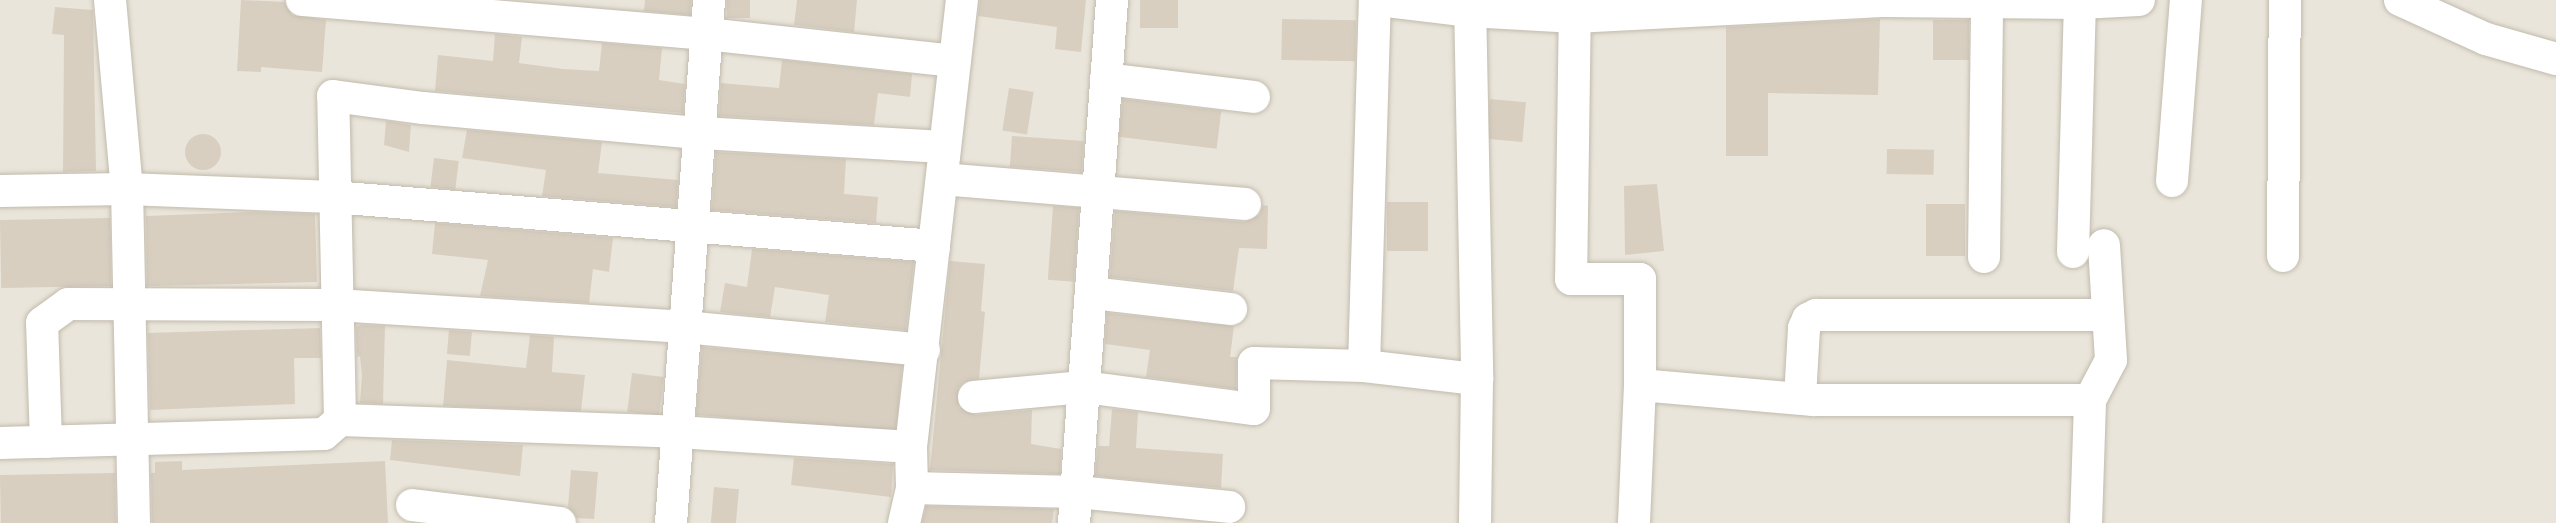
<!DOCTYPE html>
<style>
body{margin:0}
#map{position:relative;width:2556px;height:523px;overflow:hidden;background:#f6f3ec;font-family:"Fira Sans Condensed",sans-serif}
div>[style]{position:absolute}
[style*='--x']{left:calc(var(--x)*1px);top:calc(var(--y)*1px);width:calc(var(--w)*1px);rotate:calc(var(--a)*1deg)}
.residential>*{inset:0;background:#eae5da;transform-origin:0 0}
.building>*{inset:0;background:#d8cfc1;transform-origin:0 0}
.round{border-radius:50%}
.roads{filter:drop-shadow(0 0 2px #c2bbae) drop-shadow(0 0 2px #c2bbae)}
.street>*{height:32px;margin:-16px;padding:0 16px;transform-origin:16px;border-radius:16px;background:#fff}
span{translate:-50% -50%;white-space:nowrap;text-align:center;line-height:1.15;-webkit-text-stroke:4.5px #fff;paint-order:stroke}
</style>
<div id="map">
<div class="residential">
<i style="left:0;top:0;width:2556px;height:523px"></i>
</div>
<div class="building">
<i style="clip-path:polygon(241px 0,285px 2px,292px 15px,326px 20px,322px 72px,261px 67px,261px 72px,237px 71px)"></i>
<i style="clip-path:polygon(645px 0,691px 0,690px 15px,644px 11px)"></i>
<i style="left:727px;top:0;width:23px;height:18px"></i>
<i style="clip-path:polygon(797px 0,857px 0,854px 32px,794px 25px)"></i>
<i style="clip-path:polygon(980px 0,1086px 0,1081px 52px,1055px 49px,1057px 27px,978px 16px)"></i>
<i style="left:1140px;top:0;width:38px;height:28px"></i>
<i style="clip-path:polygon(55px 7px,93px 10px,96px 171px,63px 172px,64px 35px,52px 34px)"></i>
<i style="left:1282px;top:19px;width:74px;height:41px;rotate:1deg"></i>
<i style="clip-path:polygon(1880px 19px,1878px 95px,1768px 93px,1768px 156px,1726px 156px,1726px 27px)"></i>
<i style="left:1933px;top:20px;width:36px;height:40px"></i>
<i style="clip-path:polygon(495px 34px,522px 37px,519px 63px,563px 69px,599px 71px,602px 43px,662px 48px,659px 80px,685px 84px,683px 113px,435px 91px,438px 55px,493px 61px)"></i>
<i style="clip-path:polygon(782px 60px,912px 74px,910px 97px,878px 93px,874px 125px,719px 116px,721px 83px,779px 88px)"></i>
<i style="left:1009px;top:88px;width:25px;height:43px;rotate:9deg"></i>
<i style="left:1123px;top:99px;width:99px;height:38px;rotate:7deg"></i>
<i style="left:1490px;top:99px;width:36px;height:40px;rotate:5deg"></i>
<i style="clip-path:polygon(386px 121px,411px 125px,409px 152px,384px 145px)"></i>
<i style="clip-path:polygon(467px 130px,602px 142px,598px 173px,678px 180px,676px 207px,542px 196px,546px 170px,462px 158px)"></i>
<i class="round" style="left:185px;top:134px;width:36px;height:36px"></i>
<i style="left:1012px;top:136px;width:72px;height:31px;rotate:4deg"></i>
<i style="left:1887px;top:149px;width:47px;height:25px;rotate:1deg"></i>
<i style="clip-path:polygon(716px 152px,846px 159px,844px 194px,878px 197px,876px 223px,712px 210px)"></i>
<i style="left:434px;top:158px;width:25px;height:29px;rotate:7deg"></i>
<i style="clip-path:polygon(1657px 184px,1664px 251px,1625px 255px,1624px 186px)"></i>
<i style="left:1387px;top:202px;width:41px;height:49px"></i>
<i style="left:1926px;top:204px;width:39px;height:52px"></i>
<i style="clip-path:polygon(1263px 205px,1268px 206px,1267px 249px,1239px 248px,1233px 291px,1110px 277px,1115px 211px,1244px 222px,1259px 215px)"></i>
<i style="left:1053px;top:206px;width:26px;height:74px;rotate:4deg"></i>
<i style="clip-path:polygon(252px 212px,315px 214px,317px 282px,147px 286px,146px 216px)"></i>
<i style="left:110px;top:218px;width:68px;height:110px;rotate:89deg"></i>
<i style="clip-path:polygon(435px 223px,613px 238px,609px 272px,593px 269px,589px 303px,480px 296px,488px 260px,432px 254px)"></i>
<i style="clip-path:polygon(752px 249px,914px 262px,906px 330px,825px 322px,829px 295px,775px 287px,770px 317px,720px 312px,725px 283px,747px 287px)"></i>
<i style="clip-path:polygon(950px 261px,985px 264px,981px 311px,985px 312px,979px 379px,964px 382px,958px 389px,959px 407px,976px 415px,1032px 410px,1031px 444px,1061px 449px,1060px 474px,930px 470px)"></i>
<i style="clip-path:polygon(1107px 313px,1234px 326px,1230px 357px,1237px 357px,1236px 389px,1146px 377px,1150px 350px,1105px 344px)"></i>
<i style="clip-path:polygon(361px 325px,385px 326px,383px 404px,360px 403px,362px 376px,360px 356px,357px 357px,356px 327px)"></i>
<i style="clip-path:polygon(320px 328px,321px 358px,294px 358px,295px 404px,150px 410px,148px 333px)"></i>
<i style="left:449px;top:330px;width:23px;height:24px;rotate:5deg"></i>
<i style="clip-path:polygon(530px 335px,554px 337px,552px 372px,585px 375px,581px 411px,443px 406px,447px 360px,526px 368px)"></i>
<i style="left:702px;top:347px;width:201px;height:68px;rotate:5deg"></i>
<i style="left:632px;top:373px;width:32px;height:39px;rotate:7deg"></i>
<i style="clip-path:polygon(1112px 409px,1138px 412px,1136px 448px,1223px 454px,1221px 488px,1095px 476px,1098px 446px,1109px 446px)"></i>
<i style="clip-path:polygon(392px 440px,523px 445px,520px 476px,390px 460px)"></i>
<i style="clip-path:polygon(794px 458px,893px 464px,891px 497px,791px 485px)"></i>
<i style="clip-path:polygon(182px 461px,182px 470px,385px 461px,388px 523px,152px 523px,151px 473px,155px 473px,155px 462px)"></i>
<i style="clip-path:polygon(571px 470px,598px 472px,594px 519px,577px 518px,568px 507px)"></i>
<i style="left:115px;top:473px;width:50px;height:115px;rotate:89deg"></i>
<i style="left:714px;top:487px;width:25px;height:36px;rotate:5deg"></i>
<i style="clip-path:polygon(926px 506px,1054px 509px,1052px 523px,922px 523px)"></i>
</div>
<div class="roads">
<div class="street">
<i style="--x:110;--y:0;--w:190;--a:84.9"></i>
<i style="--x:127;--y:189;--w:334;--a:88.8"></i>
<i style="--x:302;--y:0;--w:405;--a:4.8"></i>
<i style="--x:706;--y:34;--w:250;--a:6.2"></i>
<i style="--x:1379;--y:0;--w:92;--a:6.9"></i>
<i style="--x:1470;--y:11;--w:105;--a:3.3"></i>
<i style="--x:1575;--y:17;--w:307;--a:-3"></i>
<i style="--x:1882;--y:1;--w:198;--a:0.6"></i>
<i style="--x:2080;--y:3;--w:59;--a:-2.9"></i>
<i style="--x:1470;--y:0;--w:379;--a:88.9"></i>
<i style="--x:1477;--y:379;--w:144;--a:90.8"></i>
<i style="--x:1575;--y:0;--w:279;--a:90.8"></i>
<i style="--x:1571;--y:279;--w:69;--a:0"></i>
<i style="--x:1640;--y:279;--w:106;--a:90"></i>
<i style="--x:1640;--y:385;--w:138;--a:92.5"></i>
<i style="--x:2400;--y:0;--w:94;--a:24.4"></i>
<i style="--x:2486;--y:39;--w:73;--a:15.9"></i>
<i style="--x:1106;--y:79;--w:149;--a:6.9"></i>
<i style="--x:942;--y:179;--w:304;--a:4.7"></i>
<i style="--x:2172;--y:181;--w:182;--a:-85.6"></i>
<i style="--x:0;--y:191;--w:127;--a:-0.9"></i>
<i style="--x:127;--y:189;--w:206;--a:2.2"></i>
<i style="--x:333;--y:197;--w:603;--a:4.66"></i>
<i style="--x:2073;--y:252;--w:249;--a:-88.4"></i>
<i style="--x:2283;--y:256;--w:256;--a:-89.6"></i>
<i style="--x:1984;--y:257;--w:257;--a:-89.3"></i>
<i style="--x:1091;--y:293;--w:141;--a:6.5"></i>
<i style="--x:1364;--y:366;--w:366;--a:-88.3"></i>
<i style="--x:1640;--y:385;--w:174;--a:5"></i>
<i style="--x:1813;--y:400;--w:277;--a:0"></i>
<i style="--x:974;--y:397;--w:110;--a:-5.2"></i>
<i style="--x:1084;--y:387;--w:171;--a:7.4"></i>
<i style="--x:1254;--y:409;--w:46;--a:-90"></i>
<i style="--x:1254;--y:363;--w:110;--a:1.6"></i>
<i style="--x:1364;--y:366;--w:114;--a:6.6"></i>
<i style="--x:1800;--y:398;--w:70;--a:-86.7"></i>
<i style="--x:1804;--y:328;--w:10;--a:-66"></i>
<i style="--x:1808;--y:319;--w:9;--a:-27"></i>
<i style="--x:1816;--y:315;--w:292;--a:0"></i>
<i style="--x:340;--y:420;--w:338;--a:2"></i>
<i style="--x:678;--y:432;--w:233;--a:3.7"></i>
<i style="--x:46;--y:442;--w:119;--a:-91.9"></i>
<i style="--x:42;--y:323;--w:32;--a:-36"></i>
<i style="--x:68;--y:304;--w:268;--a:0.2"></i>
<i style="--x:336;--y:305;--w:350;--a:3.6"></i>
<i style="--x:685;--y:327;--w:240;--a:5.5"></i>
<i style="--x:0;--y:443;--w:324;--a:-1.6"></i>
<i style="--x:324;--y:434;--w:21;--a:-41"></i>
<i style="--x:340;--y:420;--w:324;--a:-91.2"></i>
<i style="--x:333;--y:96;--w:91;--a:7.6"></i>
<i style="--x:423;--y:108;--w:278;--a:5.2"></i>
<i style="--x:700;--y:133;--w:245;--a:3.3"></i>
<i style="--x:912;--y:488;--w:165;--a:1.4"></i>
<i style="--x:1077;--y:492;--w:153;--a:5.6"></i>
<i style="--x:412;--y:505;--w:149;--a:6.9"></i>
<i style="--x:671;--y:523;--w:524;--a:-85.84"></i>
<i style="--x:904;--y:523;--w:36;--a:-77"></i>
<i style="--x:912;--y:488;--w:41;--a:-91.4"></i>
<i style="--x:911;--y:447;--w:450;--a:-83.5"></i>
<i style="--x:1074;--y:523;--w:524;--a:-85.84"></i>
<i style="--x:2086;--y:523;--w:123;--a:-88.1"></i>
<i style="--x:2090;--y:400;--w:45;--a:-62.3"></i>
<i style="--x:2111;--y:360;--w:115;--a:-93.5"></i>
</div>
</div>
</div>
